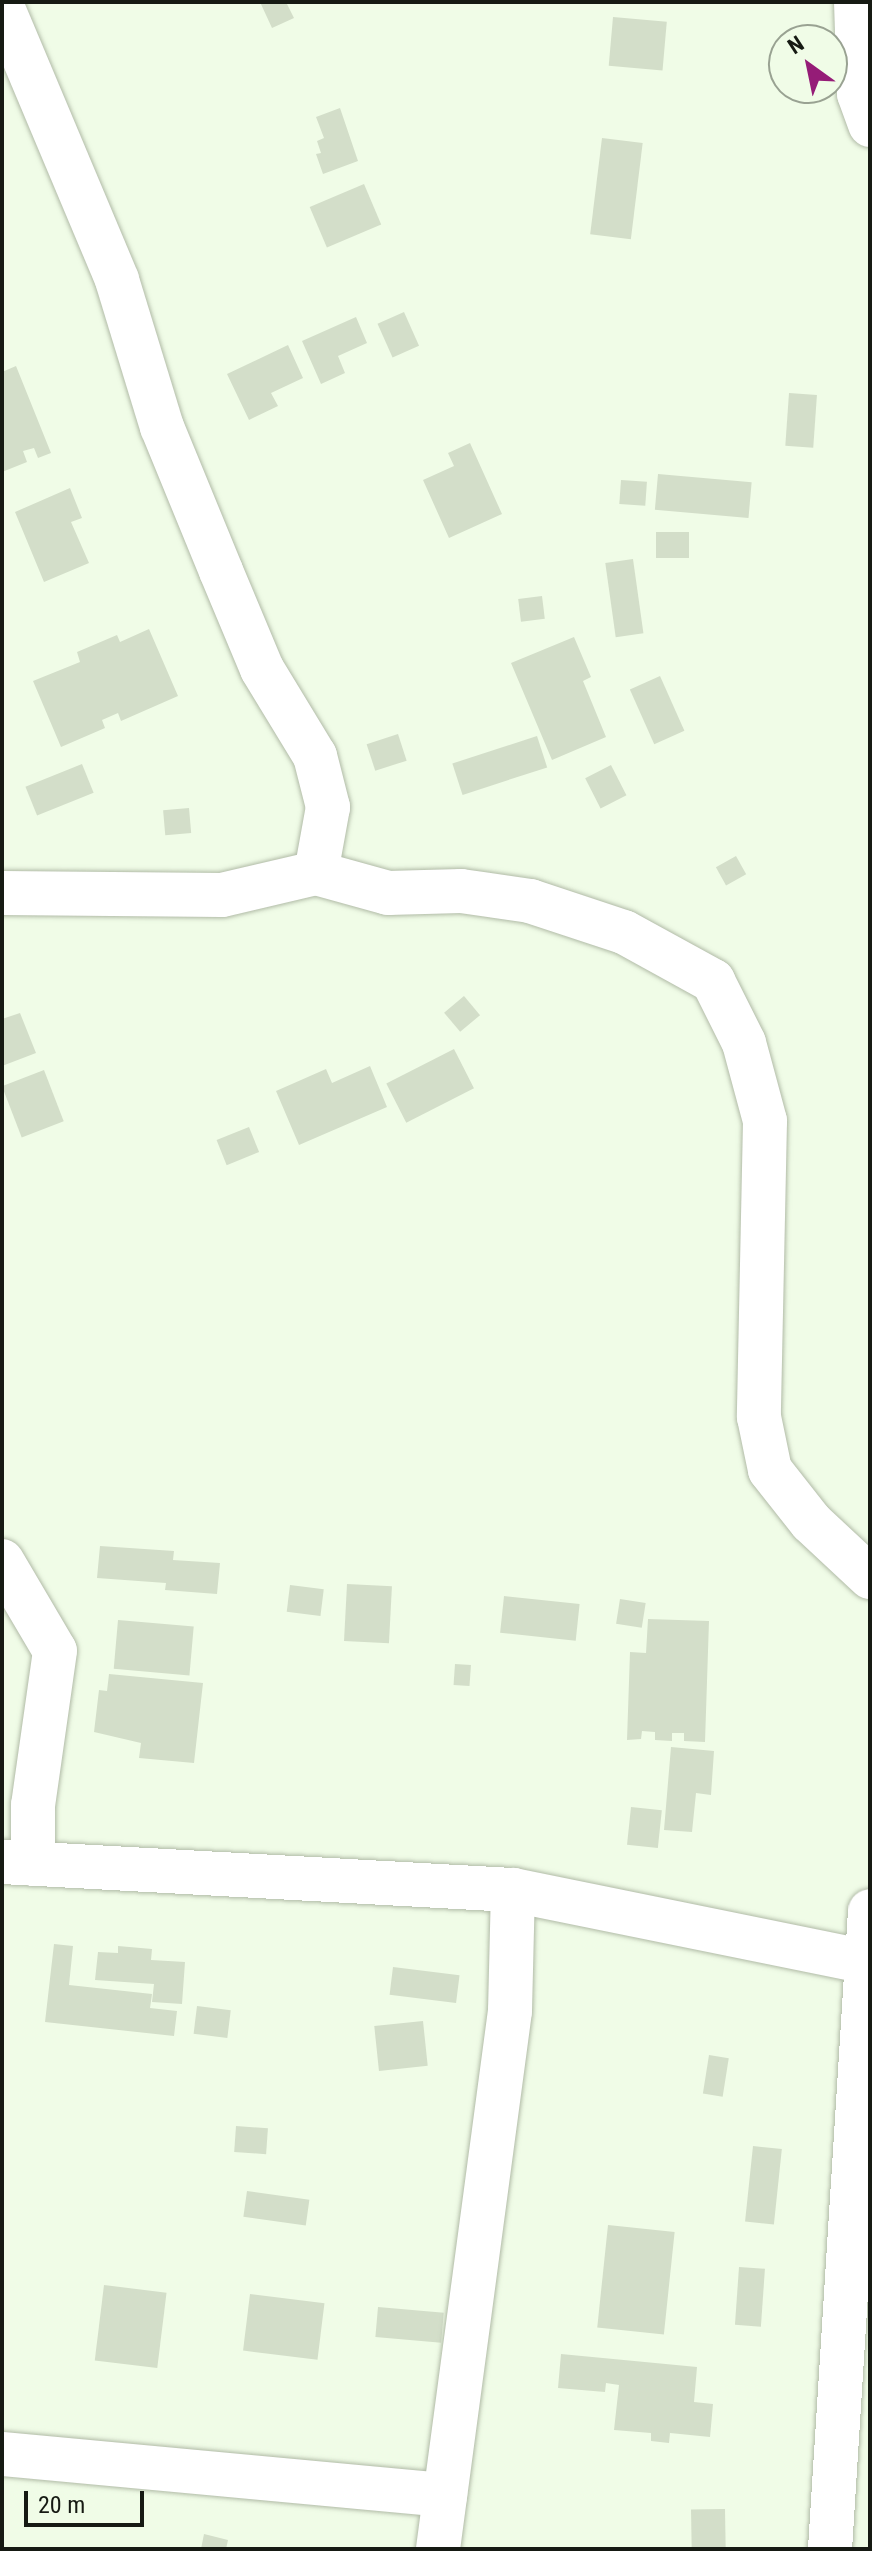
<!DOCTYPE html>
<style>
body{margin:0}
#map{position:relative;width:872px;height:2551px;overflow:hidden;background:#f0fce7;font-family:"Roboto Condensed",sans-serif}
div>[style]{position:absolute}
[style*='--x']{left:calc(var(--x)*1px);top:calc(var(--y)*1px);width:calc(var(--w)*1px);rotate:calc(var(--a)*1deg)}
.building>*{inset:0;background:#d3dec9;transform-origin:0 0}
.roads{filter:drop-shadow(0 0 2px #b1bba7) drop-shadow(0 0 2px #b1bba7)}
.minor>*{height:44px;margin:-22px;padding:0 22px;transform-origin:22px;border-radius:22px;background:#fff}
span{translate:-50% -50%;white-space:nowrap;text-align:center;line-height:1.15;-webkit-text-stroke:6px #f0fce7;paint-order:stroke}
.frame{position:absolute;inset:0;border:4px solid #161a13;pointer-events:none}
.north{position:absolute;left:768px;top:24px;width:80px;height:80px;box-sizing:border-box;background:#f0fce7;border:2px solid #99a292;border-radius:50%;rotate:327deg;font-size:22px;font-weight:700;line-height:32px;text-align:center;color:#161a13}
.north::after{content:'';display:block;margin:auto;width:28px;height:36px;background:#951c77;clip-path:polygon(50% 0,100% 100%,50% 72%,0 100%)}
.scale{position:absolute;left:24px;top:2491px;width:120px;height:36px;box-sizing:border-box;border:4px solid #161a13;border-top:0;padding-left:10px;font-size:24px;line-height:28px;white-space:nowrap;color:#161a13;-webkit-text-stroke:6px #f0fce7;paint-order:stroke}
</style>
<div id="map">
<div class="building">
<i style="clip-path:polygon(260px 2px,286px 2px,294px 18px,272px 28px)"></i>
<i style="left:613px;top:17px;width:54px;height:49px;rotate:5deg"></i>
<i style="clip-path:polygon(340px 108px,358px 161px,323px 174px,316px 154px,321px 153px,317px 141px,324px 138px,316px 117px)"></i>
<i style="left:602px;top:138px;width:41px;height:97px;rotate:7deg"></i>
<i style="left:364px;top:184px;width:44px;height:59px;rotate:67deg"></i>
<i style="left:404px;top:312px;width:37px;height:29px;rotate:66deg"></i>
<i style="clip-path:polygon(356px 317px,367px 343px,338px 356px,345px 373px,321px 384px,302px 341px)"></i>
<i style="clip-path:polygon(288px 345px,303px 378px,271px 393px,278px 406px,249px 420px,227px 374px)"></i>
<i style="clip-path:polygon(16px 366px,51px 453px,38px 458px,34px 448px,23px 451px,27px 462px,2px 472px,2px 372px)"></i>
<i style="left:789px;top:393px;width:28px;height:53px;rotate:4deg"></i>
<i style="clip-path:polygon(470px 443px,502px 514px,449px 538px,423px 480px,454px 466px,448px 453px)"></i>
<i style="left:658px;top:474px;width:94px;height:36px;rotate:5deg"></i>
<i style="left:621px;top:480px;width:26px;height:24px;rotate:4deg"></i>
<i style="clip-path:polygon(70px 488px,82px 518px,71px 522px,89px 563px,44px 582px,15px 512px)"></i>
<i style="left:656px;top:532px;width:33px;height:26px"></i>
<i style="left:633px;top:559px;width:75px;height:28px;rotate:82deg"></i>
<i style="left:542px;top:596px;width:23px;height:24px;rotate:83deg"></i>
<i style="clip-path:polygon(149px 629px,178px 696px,121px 721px,118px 713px,102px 720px,105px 728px,61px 747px,33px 681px,80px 662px,77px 652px,117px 635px,120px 642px)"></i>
<i style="clip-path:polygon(574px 637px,591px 677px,583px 681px,606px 737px,552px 760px,511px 663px)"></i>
<i style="left:660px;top:676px;width:60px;height:33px;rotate:66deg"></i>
<i style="left:398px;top:734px;width:28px;height:33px;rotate:72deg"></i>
<i style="left:537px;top:736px;width:33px;height:89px;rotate:72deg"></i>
<i style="left:82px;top:764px;width:31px;height:61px;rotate:68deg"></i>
<i style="left:611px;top:765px;width:34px;height:29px;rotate:63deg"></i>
<i style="left:189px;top:808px;width:25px;height:26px;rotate:85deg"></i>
<i style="left:736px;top:856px;width:21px;height:23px;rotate:61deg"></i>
<i style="left:464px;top:996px;width:25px;height:26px;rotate:50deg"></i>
<i style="clip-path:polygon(20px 1013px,36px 1053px,2px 1066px,2px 1019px)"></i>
<i style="left:454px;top:1049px;width:44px;height:76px;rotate:63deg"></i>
<i style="clip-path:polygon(370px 1066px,387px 1107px,299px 1145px,276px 1091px,326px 1069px,332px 1083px)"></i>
<i style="left:44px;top:1070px;width:55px;height:45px;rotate:69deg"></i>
<i style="left:249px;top:1127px;width:27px;height:35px;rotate:68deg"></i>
<i style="clip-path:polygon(100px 1546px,174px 1551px,173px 1560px,220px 1563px,217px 1594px,165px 1590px,166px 1583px,97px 1578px)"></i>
<i style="left:347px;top:1584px;width:45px;height:57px;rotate:3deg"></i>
<i style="left:290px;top:1585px;width:34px;height:27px;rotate:7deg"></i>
<i style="left:504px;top:1596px;width:76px;height:37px;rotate:6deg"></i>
<i style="left:620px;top:1599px;width:26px;height:25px;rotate:9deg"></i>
<i style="clip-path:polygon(648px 1619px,709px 1621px,705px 1742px,684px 1741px,684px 1733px,672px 1733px,672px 1741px,655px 1740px,655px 1732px,642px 1731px,641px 1739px,627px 1740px,630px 1652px,646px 1653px)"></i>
<i style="left:118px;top:1620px;width:76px;height:49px;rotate:5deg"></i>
<i style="left:455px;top:1664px;width:16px;height:21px;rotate:4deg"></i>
<i style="clip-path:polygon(109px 1674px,203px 1683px,194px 1763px,139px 1758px,141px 1743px,94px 1732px,99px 1690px,107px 1691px)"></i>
<i style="clip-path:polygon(671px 1747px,714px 1751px,711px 1795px,696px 1793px,692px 1832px,664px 1830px)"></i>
<i style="left:631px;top:1807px;width:31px;height:38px;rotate:6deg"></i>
<i style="clip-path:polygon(54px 1944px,73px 1946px,69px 1985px,152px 1994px,150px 2008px,177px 2011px,174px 2036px,45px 2022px)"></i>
<i style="clip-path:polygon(118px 1946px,152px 1949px,151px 1960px,185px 1962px,182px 2004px,152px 2002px,154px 1984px,95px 1980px,98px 1952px,118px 1953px)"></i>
<i style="left:393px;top:1967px;width:67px;height:28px;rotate:7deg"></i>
<i style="left:197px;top:2006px;width:34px;height:28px;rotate:7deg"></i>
<i style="left:423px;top:2021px;width:45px;height:49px;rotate:84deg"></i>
<i style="left:709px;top:2055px;width:20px;height:39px;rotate:9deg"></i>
<i style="left:236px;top:2126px;width:32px;height:26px;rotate:4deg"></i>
<i style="left:753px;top:2146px;width:29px;height:76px;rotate:6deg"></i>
<i style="left:247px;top:2191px;width:63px;height:26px;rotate:8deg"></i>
<i style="left:608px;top:2225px;width:67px;height:103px;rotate:6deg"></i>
<i style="left:739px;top:2267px;width:26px;height:58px;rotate:4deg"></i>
<i style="left:104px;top:2285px;width:63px;height:76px;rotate:7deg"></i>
<i style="left:250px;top:2294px;width:75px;height:57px;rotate:7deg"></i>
<i style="left:378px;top:2307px;width:66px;height:30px;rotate:5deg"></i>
<i style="clip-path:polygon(561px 2354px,697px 2367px,694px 2402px,713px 2404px,710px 2437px,670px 2433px,669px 2443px,651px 2441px,651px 2433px,614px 2430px,619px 2385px,606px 2383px,605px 2392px,558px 2388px)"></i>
<i style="left:725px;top:2509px;width:40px;height:34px;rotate:89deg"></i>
<i style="clip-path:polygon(204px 2534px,228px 2540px,226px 2549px,201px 2549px)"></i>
</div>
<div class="roads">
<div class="minor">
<i style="--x:856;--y:2;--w:92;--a:88.1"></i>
<i style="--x:859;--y:94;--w:33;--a:70"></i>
<i style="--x:2;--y:6;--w:297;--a:67.2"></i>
<i style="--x:117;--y:280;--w:154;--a:73"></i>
<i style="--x:162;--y:427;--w:156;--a:67.7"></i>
<i style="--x:221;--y:571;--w:106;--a:67.3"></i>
<i style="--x:262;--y:669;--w:102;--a:58.7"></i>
<i style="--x:315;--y:756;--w:53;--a:75.7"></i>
<i style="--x:328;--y:807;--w:67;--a:100.3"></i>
<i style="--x:2;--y:893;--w:220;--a:0.5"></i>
<i style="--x:222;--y:895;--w:97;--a:-13.2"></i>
<i style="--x:316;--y:873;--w:75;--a:15.5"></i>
<i style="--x:388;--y:893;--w:73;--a:-1.6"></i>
<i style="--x:461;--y:891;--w:70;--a:8.2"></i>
<i style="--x:530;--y:901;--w:99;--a:18.3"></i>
<i style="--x:624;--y:932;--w:102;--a:28.8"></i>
<i style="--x:713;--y:981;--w:69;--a:63.4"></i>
<i style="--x:744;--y:1043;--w:81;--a:74.9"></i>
<i style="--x:765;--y:1121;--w:296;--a:91.2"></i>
<i style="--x:759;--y:1417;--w:54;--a:78.3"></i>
<i style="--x:770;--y:1470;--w:66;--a:51.7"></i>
<i style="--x:811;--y:1522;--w:81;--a:43"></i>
<i style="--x:2;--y:1561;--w:104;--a:59.5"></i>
<i style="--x:55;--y:1651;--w:156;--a:98.1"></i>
<i style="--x:33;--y:1805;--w:59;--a:90"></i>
<i style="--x:2;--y:1862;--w:512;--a:3.14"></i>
<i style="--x:513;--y:1890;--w:357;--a:11.5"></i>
<i style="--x:2;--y:2454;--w:445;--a:5.3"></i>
<i style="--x:438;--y:2549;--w:543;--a:-82.38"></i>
<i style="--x:510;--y:2011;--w:121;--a:-88.6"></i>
<i style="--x:830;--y:2549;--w:639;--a:-86.41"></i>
</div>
</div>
<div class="frame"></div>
<div class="north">N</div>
<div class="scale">20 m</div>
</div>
